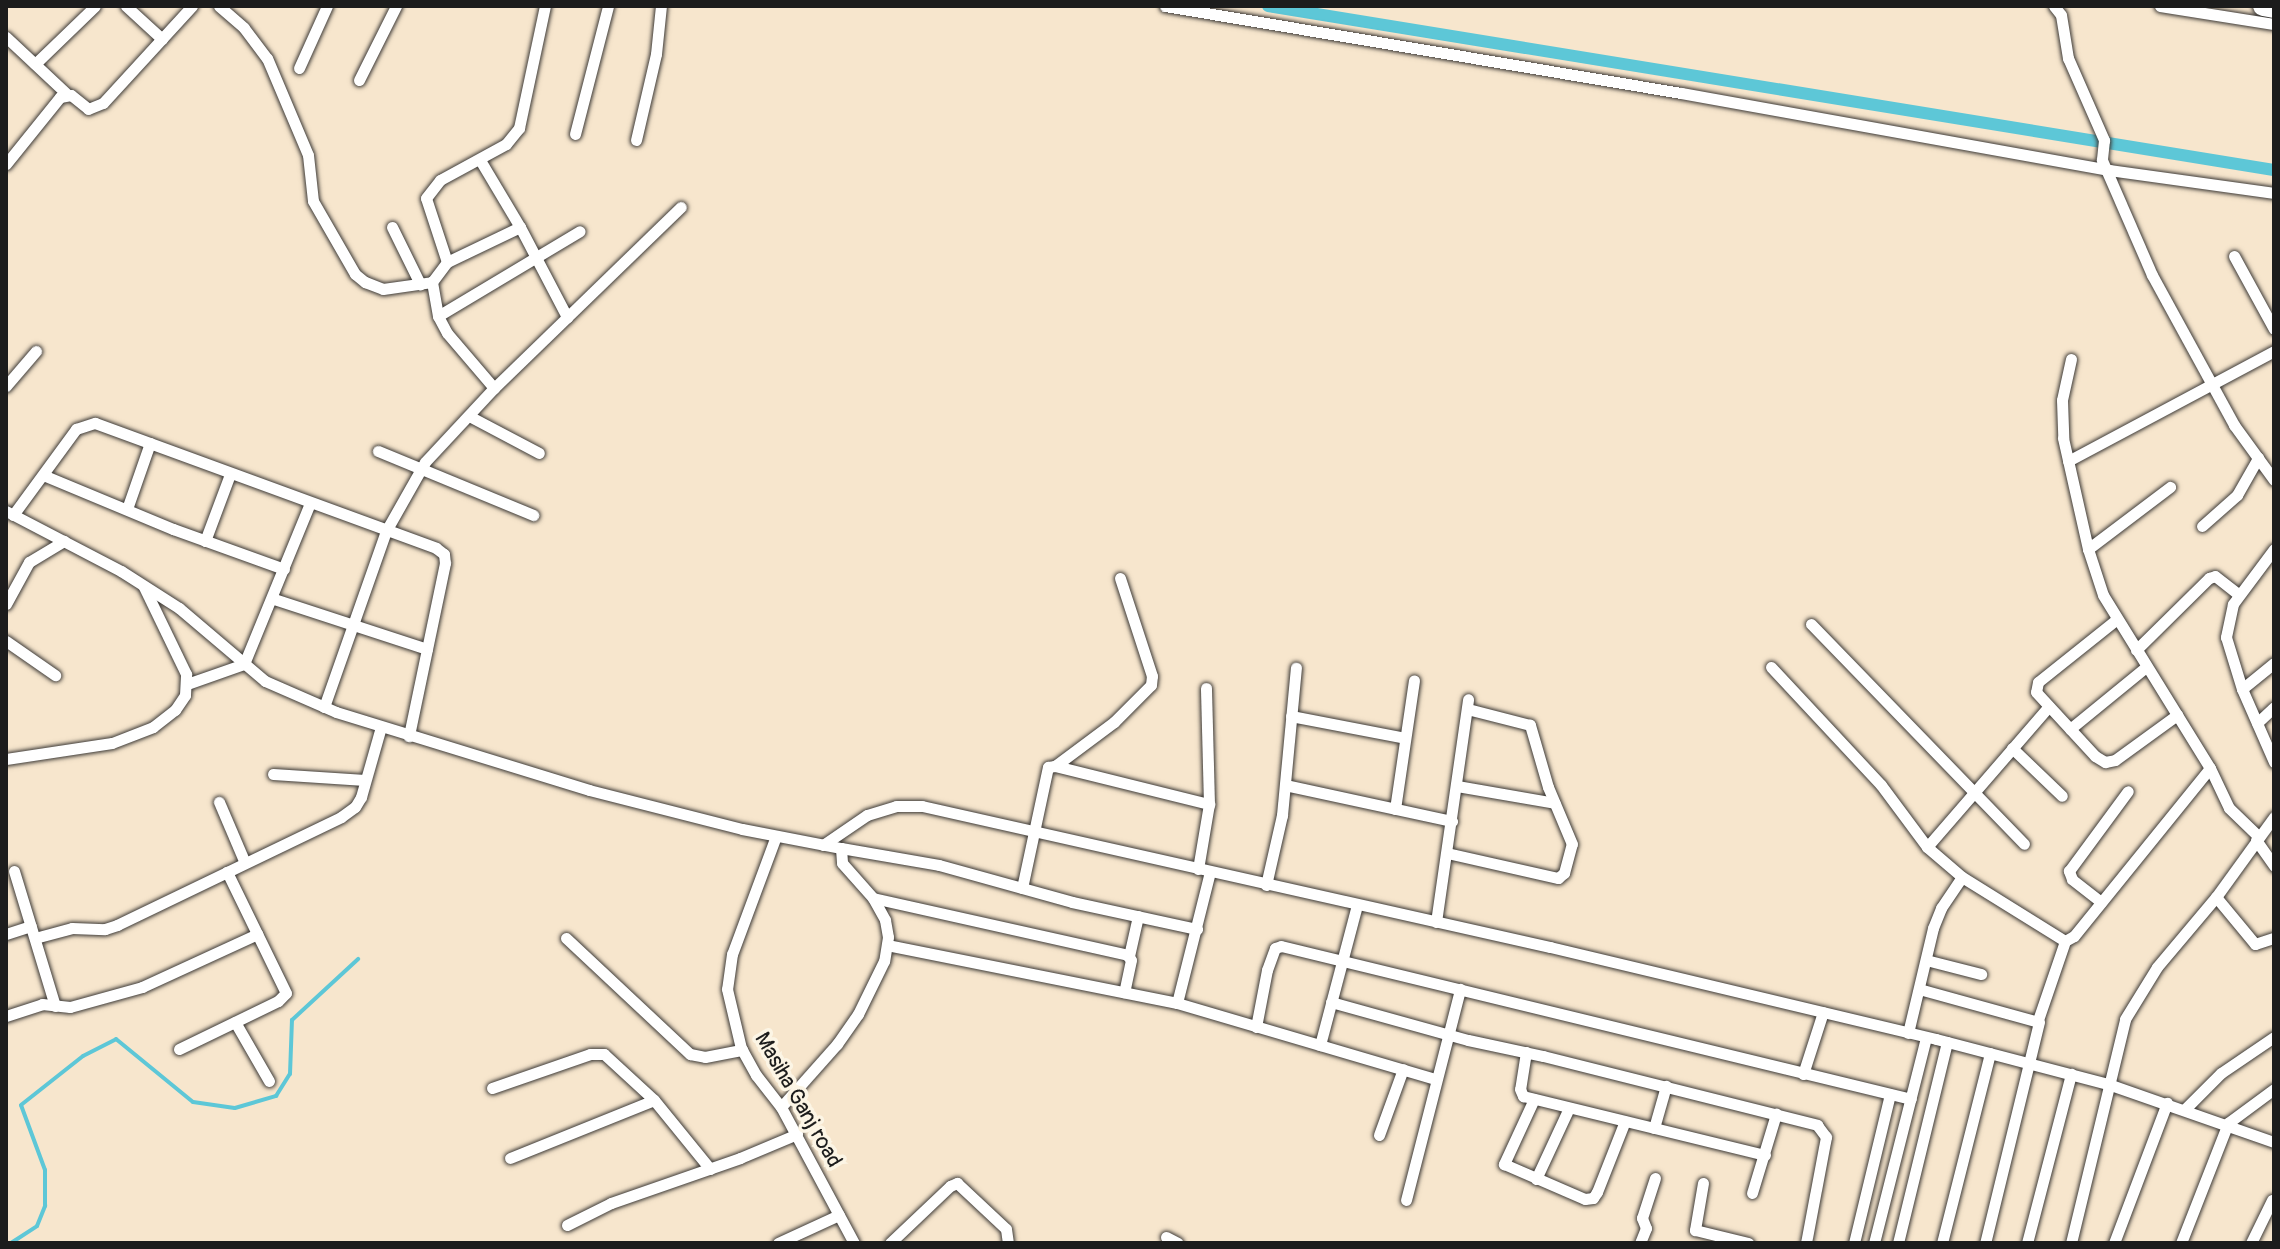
<!DOCTYPE html>
<style>
body{margin:0}
#map{position:relative;width:2280px;height:1249px;overflow:hidden;background:#f7e6cd;font-family:Pangolin,sans-serif}
div>[style]{position:absolute}
[style*='--x']{left:calc(var(--x)*1px);top:calc(var(--y)*1px);width:calc(var(--w)*1px);rotate:calc(var(--a)*1deg)}
.stream>*{height:4px;margin:-2px;padding:0 2px;transform-origin:2px;border-radius:2px;background:#5dc7d7}
.canal>*{height:12px;margin:-6px;padding:0 6px;transform-origin:6px;border-radius:6px;background:#5dc7d7}
.roads{filter:drop-shadow(0 0 2px #3d3a37) drop-shadow(0 0 2px #3d3a37)}
.street>*{height:11px;margin:-5.5px;padding:0 5.5px;transform-origin:5.5px;border-radius:5.5px;background:#fff}
.highway>*{height:20px;margin:-10px;padding:0 10px;transform-origin:10px;border-radius:10px;background:#fff}
span{translate:-50% -50%;white-space:nowrap;text-align:center;line-height:1.15;-webkit-text-stroke:7px #fcf5e5;paint-order:stroke}
.street-label{font-size:22px;color:#1c1c1c}
.frame{position:absolute;inset:0;border:8px solid #1c1c1c;pointer-events:none}
</style>
<div id="map">
<div class="stream">
<i style="--x:11;--y:1243;--w:31;--a:-33"></i>
<i style="--x:37;--y:1226;--w:22;--a:-68"></i>
<i style="--x:45;--y:1206;--w:36;--a:-90"></i>
<i style="--x:45;--y:1170;--w:69;--a:-110.3"></i>
<i style="--x:21;--y:1105;--w:79;--a:-38.3"></i>
<i style="--x:83;--y:1056;--w:37;--a:-27"></i>
<i style="--x:116;--y:1039;--w:99;--a:39.3"></i>
<i style="--x:193;--y:1102;--w:42;--a:8.1"></i>
<i style="--x:235;--y:1108;--w:43;--a:-16.3"></i>
<i style="--x:276;--y:1096;--w:26;--a:-58"></i>
<i style="--x:290;--y:1074;--w:54;--a:-87.9"></i>
<i style="--x:292;--y:1020;--w:90;--a:-42.7"></i>
</div>
<div class="canal">
<i style="--x:1268;--y:6;--w:1019;--a:9.26"></i>
</div>
<div class="roads">
<div class="street">
<i style="--x:126;--y:6;--w:49;--a:42.5"></i>
<i style="--x:219;--y:6;--w:33;--a:41"></i>
<i style="--x:244;--y:28;--w:38;--a:53"></i>
<i style="--x:267;--y:58;--w:105;--a:67.1"></i>
<i style="--x:308;--y:155;--w:46;--a:83.8"></i>
<i style="--x:313;--y:201;--w:84;--a:60.1"></i>
<i style="--x:355;--y:274;--w:13;--a:39"></i>
<i style="--x:365;--y:282;--w:19;--a:21"></i>
<i style="--x:383;--y:289;--w:49;--a:-8.1"></i>
<i style="--x:1165;--y:6;--w:523;--a:9.57"></i>
<i style="--x:1681;--y:93;--w:435;--a:10.2"></i>
<i style="--x:2109;--y:170;--w:167;--a:7.9"></i>
<i style="--x:2054;--y:6;--w:11;--a:52"></i>
<i style="--x:2061;--y:15;--w:44;--a:80.8"></i>
<i style="--x:2068;--y:58;--w:90;--a:66.3"></i>
<i style="--x:2104;--y:140;--w:20;--a:96"></i>
<i style="--x:2102;--y:160;--w:125;--a:66.5"></i>
<i style="--x:2152;--y:275;--w:171;--a:61.3"></i>
<i style="--x:2234;--y:425;--w:68;--a:54"></i>
<i style="--x:2160;--y:6;--w:115;--a:9"></i>
<i style="--x:6;--y:37;--w:83;--a:43.1"></i>
<i style="--x:35;--y:64;--w:83;--a:-44"></i>
<i style="--x:299;--y:68;--w:68;--a:-65.7"></i>
<i style="--x:359;--y:80;--w:83;--a:-63.4"></i>
<i style="--x:575;--y:134;--w:132;--a:-75.5"></i>
<i style="--x:636;--y:140;--w:88;--a:-76.9"></i>
<i style="--x:656;--y:54;--w:48;--a:-84.1"></i>
<i style="--x:480;--y:160;--w:78;--a:59.2"></i>
<i style="--x:520;--y:227;--w:102;--a:62.4"></i>
<i style="--x:6;--y:164;--w:86;--a:-51.1"></i>
<i style="--x:60;--y:97;--w:11;--a:-10"></i>
<i style="--x:71;--y:95;--w:22;--a:39"></i>
<i style="--x:88;--y:109;--w:16;--a:-22"></i>
<i style="--x:103;--y:103;--w:132;--a:-47.5"></i>
<i style="--x:392;--y:227;--w:64;--a:63.8"></i>
<i style="--x:2234;--y:256;--w:83;--a:61.3"></i>
<i style="--x:447;--y:262;--w:81;--a:-25.6"></i>
<i style="--x:438;--y:316;--w:165;--a:-30.9"></i>
<i style="--x:2071;--y:359;--w:42;--a:102.4"></i>
<i style="--x:2062;--y:400;--w:38;--a:88"></i>
<i style="--x:2063;--y:438;--w:114;--a:77.3"></i>
<i style="--x:2088;--y:549;--w:48;--a:71.9"></i>
<i style="--x:2103;--y:595;--w:203;--a:58.3"></i>
<i style="--x:2210;--y:768;--w:44;--a:64.6"></i>
<i style="--x:2229;--y:808;--w:40;--a:44"></i>
<i style="--x:6;--y:386;--w:46;--a:-49.4"></i>
<i style="--x:494;--y:388;--w:72;--a:-130.5"></i>
<i style="--x:447;--y:333;--w:19;--a:-118"></i>
<i style="--x:438;--y:316;--w:35;--a:-100"></i>
<i style="--x:432;--y:282;--w:25;--a:-53"></i>
<i style="--x:447;--y:262;--w:67;--a:-108.2"></i>
<i style="--x:426;--y:198;--w:23;--a:-52"></i>
<i style="--x:440;--y:180;--w:75;--a:-28.6"></i>
<i style="--x:506;--y:144;--w:21;--a:-51"></i>
<i style="--x:519;--y:128;--w:125;--a:-78"></i>
<i style="--x:469;--y:416;--w:79;--a:27.9"></i>
<i style="--x:378;--y:451;--w:168;--a:22.4"></i>
<i style="--x:2068;--y:461;--w:234;--a:-28.1"></i>
<i style="--x:43;--y:475;--w:141;--a:22.6"></i>
<i style="--x:173;--y:529;--w:118;--a:19.8"></i>
<i style="--x:127;--y:509;--w:70;--a:-70.8"></i>
<i style="--x:6;--y:511;--w:130;--a:27.6"></i>
<i style="--x:121;--y:571;--w:69;--a:32.5"></i>
<i style="--x:179;--y:608;--w:113;--a:40.3"></i>
<i style="--x:265;--y:681;--w:77;--a:23.6"></i>
<i style="--x:336;--y:712;--w:265;--a:17.1"></i>
<i style="--x:589;--y:790;--w:158;--a:14.3"></i>
<i style="--x:742;--y:829;--w:101;--a:10.9"></i>
<i style="--x:841;--y:848;--w:15;--a:86"></i>
<i style="--x:842;--y:863;--w:47;--a:48.5"></i>
<i style="--x:873;--y:898;--w:25;--a:61"></i>
<i style="--x:885;--y:920;--w:17;--a:80"></i>
<i style="--x:888;--y:937;--w:24;--a:99"></i>
<i style="--x:884;--y:961;--w:59;--a:116.1"></i>
<i style="--x:858;--y:1014;--w:37;--a:125"></i>
<i style="--x:837;--y:1044;--w:84;--a:131.6"></i>
<i style="--x:13;--y:515;--w:107;--a:-53.8"></i>
<i style="--x:76;--y:429;--w:20;--a:-18"></i>
<i style="--x:95;--y:423;--w:363;--a:20.1"></i>
<i style="--x:436;--y:548;--w:10;--a:37"></i>
<i style="--x:444;--y:554;--w:9;--a:84"></i>
<i style="--x:445;--y:563;--w:177;--a:101.8"></i>
<i style="--x:2202;--y:526;--w:47;--a:-41.5"></i>
<i style="--x:2237;--y:495;--w:43;--a:-60.4"></i>
<i style="--x:205;--y:541;--w:72;--a:-69.5"></i>
<i style="--x:2088;--y:549;--w:103;--a:-37.1"></i>
<i style="--x:2274;--y:549;--w:69;--a:126.7"></i>
<i style="--x:2233;--y:604;--w:34;--a:102"></i>
<i style="--x:2226;--y:637;--w:54;--a:72.9"></i>
<i style="--x:2242;--y:689;--w:80;--a:66.3"></i>
<i style="--x:274;--y:599;--w:161;--a:18.1"></i>
<i style="--x:6;--y:604;--w:48;--a:-61.3"></i>
<i style="--x:29;--y:562;--w:41;--a:-31"></i>
<i style="--x:2117;--y:619;--w:101;--a:141.4"></i>
<i style="--x:2038;--y:682;--w:10;--a:101"></i>
<i style="--x:2036;--y:692;--w:87;--a:47.3"></i>
<i style="--x:2095;--y:756;--w:12;--a:31"></i>
<i style="--x:2105;--y:762;--w:10;--a:-11"></i>
<i style="--x:2115;--y:760;--w:77;--a:-36"></i>
<i style="--x:1811;--y:624;--w:306;--a:45.9"></i>
<i style="--x:6;--y:641;--w:60;--a:34.8"></i>
<i style="--x:2136;--y:650;--w:103;--a:-44.6"></i>
<i style="--x:2209;--y:578;--w:6;--a:-18"></i>
<i style="--x:2215;--y:576;--w:29;--a:38"></i>
<i style="--x:1771;--y:667;--w:161;--a:47"></i>
<i style="--x:1881;--y:785;--w:77;--a:53.4"></i>
<i style="--x:1927;--y:847;--w:46;--a:40.6"></i>
<i style="--x:1962;--y:877;--w:121;--a:31.9"></i>
<i style="--x:2065;--y:941;--w:10;--a:-29"></i>
<i style="--x:2074;--y:936;--w:216;--a:-51"></i>
<i style="--x:187;--y:684;--w:60;--a:-19.3"></i>
<i style="--x:244;--y:664;--w:174;--a:-67.7"></i>
<i style="--x:2242;--y:689;--w:41;--a:-39.1"></i>
<i style="--x:324;--y:707;--w:187;--a:-70.6"></i>
<i style="--x:386;--y:531;--w:79;--a:-60.5"></i>
<i style="--x:425;--y:462;--w:101;--a:-47"></i>
<i style="--x:494;--y:388;--w:260;--a:-44.1"></i>
<i style="--x:1291;--y:716;--w:116;--a:10.9"></i>
<i style="--x:2257;--y:723;--w:23;--a:-43"></i>
<i style="--x:2070;--y:729;--w:98;--a:-39.2"></i>
<i style="--x:2012;--y:748;--w:69;--a:43.8"></i>
<i style="--x:6;--y:759;--w:107;--a:-8.6"></i>
<i style="--x:112;--y:743;--w:44;--a:-21.3"></i>
<i style="--x:153;--y:727;--w:28;--a:-38"></i>
<i style="--x:175;--y:710;--w:18;--a:-56"></i>
<i style="--x:185;--y:695;--w:21;--a:-87"></i>
<i style="--x:186;--y:674;--w:97;--a:-115.8"></i>
<i style="--x:1055;--y:766;--w:74;--a:-36.7"></i>
<i style="--x:1114;--y:722;--w:52;--a:-45"></i>
<i style="--x:1151;--y:685;--w:9;--a:-84"></i>
<i style="--x:1152;--y:676;--w:103;--a:-108.1"></i>
<i style="--x:273;--y:774;--w:92;--a:3.7"></i>
<i style="--x:1285;--y:785;--w:171;--a:12.2"></i>
<i style="--x:1457;--y:786;--w:99;--a:9.8"></i>
<i style="--x:219;--y:802;--w:66;--a:66.9"></i>
<i style="--x:1395;--y:809;--w:130;--a:-81.6"></i>
<i style="--x:776;--y:836;--w:126;--a:110.4"></i>
<i style="--x:732;--y:954;--w:35;--a:98"></i>
<i style="--x:727;--y:989;--w:61;--a:76.7"></i>
<i style="--x:741;--y:1048;--w:31;--a:61"></i>
<i style="--x:756;--y:1075;--w:41;--a:52"></i>
<i style="--x:781;--y:1107;--w:154;--a:61.8"></i>
<i style="--x:2256;--y:840;--w:32;--a:55"></i>
<i style="--x:823;--y:845;--w:53;--a:-34.3"></i>
<i style="--x:867;--y:815;--w:30;--a:-17"></i>
<i style="--x:896;--y:806;--w:26;--a:0"></i>
<i style="--x:922;--y:806;--w:644;--a:12.65"></i>
<i style="--x:1550;--y:947;--w:397;--a:13.4"></i>
<i style="--x:1936;--y:1039;--w:178;--a:14.7"></i>
<i style="--x:2108;--y:1084;--w:176;--a:19.3"></i>
<i style="--x:1927;--y:847;--w:186;--a:-49.1"></i>
<i style="--x:841;--y:848;--w:99;--a:9.8"></i>
<i style="--x:939;--y:865;--w:138;--a:15.5"></i>
<i style="--x:1072;--y:902;--w:128;--a:12.2"></i>
<i style="--x:1447;--y:853;--w:114;--a:12.7"></i>
<i style="--x:1558;--y:878;--w:8;--a:-40"></i>
<i style="--x:1564;--y:873;--w:30;--a:-75"></i>
<i style="--x:1572;--y:844;--w:62;--a:-112.8"></i>
<i style="--x:1548;--y:787;--w:65;--a:-106.2"></i>
<i style="--x:1530;--y:725;--w:65;--a:-165.7"></i>
<i style="--x:1198;--y:869;--w:66;--a:-80.4"></i>
<i style="--x:1209;--y:804;--w:116;--a:-91.5"></i>
<i style="--x:14;--y:871;--w:141;--a:73.1"></i>
<i style="--x:1266;--y:885;--w:72;--a:-77.1"></i>
<i style="--x:1282;--y:815;--w:148;--a:-84.6"></i>
<i style="--x:1022;--y:888;--w:124;--a:-77.9"></i>
<i style="--x:1048;--y:767;--w:7;--a:-8"></i>
<i style="--x:1055;--y:766;--w:159;--a:13.9"></i>
<i style="--x:2216;--y:897;--w:61;--a:50.3"></i>
<i style="--x:2255;--y:944;--w:20;--a:-18"></i>
<i style="--x:873;--y:898;--w:260;--a:12.6"></i>
<i style="--x:1127;--y:955;--w:6;--a:51"></i>
<i style="--x:1131;--y:960;--w:33;--a:102"></i>
<i style="--x:2101;--y:902;--w:37;--a:-142"></i>
<i style="--x:2072;--y:879;--w:9;--a:-111"></i>
<i style="--x:2069;--y:871;--w:99;--a:-53.6"></i>
<i style="--x:1436;--y:922;--w:225;--a:-81.8"></i>
<i style="--x:6;--y:934;--w:26;--a:-18"></i>
<i style="--x:35;--y:938;--w:38;--a:-15"></i>
<i style="--x:72;--y:928;--w:33;--a:2"></i>
<i style="--x:105;--y:929;--w:13;--a:-18"></i>
<i style="--x:117;--y:925;--w:249;--a:-25.7"></i>
<i style="--x:341;--y:817;--w:17;--a:-36"></i>
<i style="--x:355;--y:807;--w:12;--a:-59"></i>
<i style="--x:361;--y:797;--w:73;--a:-74.1"></i>
<i style="--x:566;--y:938;--w:170;--a:43.1"></i>
<i style="--x:690;--y:1054;--w:15;--a:11"></i>
<i style="--x:705;--y:1057;--w:38;--a:-11"></i>
<i style="--x:887;--y:945;--w:296;--a:11.3"></i>
<i style="--x:1177;--y:1003;--w:269;--a:16.4"></i>
<i style="--x:1129;--y:956;--w:41;--a:-77.3"></i>
<i style="--x:1926;--y:960;--w:57;--a:14.3"></i>
<i style="--x:1919;--y:989;--w:124;--a:15.4"></i>
<i style="--x:2039;--y:1022;--w:228;--a:103.7"></i>
<i style="--x:1331;--y:1002;--w:142;--a:15.5"></i>
<i style="--x:1468;--y:1040;--w:77;--a:12"></i>
<i style="--x:1543;--y:1056;--w:283;--a:14.1"></i>
<i style="--x:1817;--y:1125;--w:15;--a:53"></i>
<i style="--x:1826;--y:1137;--w:108;--a:100.7"></i>
<i style="--x:1177;--y:1003;--w:135;--a:-75.9"></i>
<i style="--x:6;--y:1016;--w:38;--a:-18"></i>
<i style="--x:42;--y:1004;--w:28;--a:6"></i>
<i style="--x:70;--y:1007;--w:75;--a:-15.5"></i>
<i style="--x:142;--y:987;--w:127;--a:-24.7"></i>
<i style="--x:2038;--y:1020;--w:83;--a:-71.1"></i>
<i style="--x:235;--y:1022;--w:68;--a:60"></i>
<i style="--x:1256;--y:1027;--w:58;--a:-79.1"></i>
<i style="--x:1267;--y:970;--w:23;--a:-70"></i>
<i style="--x:1275;--y:948;--w:6;--a:-18"></i>
<i style="--x:1281;--y:946;--w:648;--a:13.65"></i>
<i style="--x:1908;--y:1033;--w:108;--a:-76.6"></i>
<i style="--x:1933;--y:928;--w:22;--a:-68"></i>
<i style="--x:1941;--y:908;--w:37;--a:-56"></i>
<i style="--x:1320;--y:1045;--w:145;--a:-75.2"></i>
<i style="--x:179;--y:1049;--w:110;--a:-25.9"></i>
<i style="--x:278;--y:1001;--w:11;--a:-45"></i>
<i style="--x:286;--y:993;--w:135;--a:-116"></i>
<i style="--x:1526;--y:1052;--w:37;--a:99"></i>
<i style="--x:1520;--y:1089;--w:8;--a:67"></i>
<i style="--x:1523;--y:1096;--w:249;--a:13.7"></i>
<i style="--x:1803;--y:1074;--w:65;--a:-72.1"></i>
<i style="--x:492;--y:1088;--w:104;--a:-19.1"></i>
<i style="--x:590;--y:1054;--w:14;--a:0"></i>
<i style="--x:604;--y:1054;--w:68;--a:42.6"></i>
<i style="--x:654;--y:1100;--w:89;--a:50.9"></i>
<i style="--x:1534;--y:1099;--w:72;--a:114.8"></i>
<i style="--x:1504;--y:1164;--w:88;--a:23.4"></i>
<i style="--x:1585;--y:1199;--w:8;--a:-7"></i>
<i style="--x:1593;--y:1198;--w:7;--a:-56"></i>
<i style="--x:1597;--y:1192;--w:76;--a:-68.5"></i>
<i style="--x:2185;--y:1109;--w:51;--a:-45"></i>
<i style="--x:2221;--y:1073;--w:64;--a:-34.2"></i>
<i style="--x:1654;--y:1128;--w:44;--a:-74.1"></i>
<i style="--x:1379;--y:1135;--w:70;--a:-70"></i>
<i style="--x:510;--y:1158;--w:155;--a:-21.9"></i>
<i style="--x:1536;--y:1179;--w:78;--a:-65.1"></i>
<i style="--x:1703;--y:1183;--w:48;--a:99.7"></i>
<i style="--x:1695;--y:1230;--w:55;--a:13.8"></i>
<i style="--x:1752;--y:1193;--w:83;--a:-73.1"></i>
<i style="--x:1406;--y:1200;--w:218;--a:-75.6"></i>
<i style="--x:567;--y:1225;--w:49;--a:-26.6"></i>
<i style="--x:611;--y:1203;--w:137;--a:-19.2"></i>
<i style="--x:740;--y:1158;--w:62;--a:-22.8"></i>
<i style="--x:1166;--y:1237;--w:13;--a:27"></i>
<i style="--x:778;--y:1243;--w:67;--a:-24.7"></i>
<i style="--x:890;--y:1243;--w:83;--a:-43.5"></i>
<i style="--x:950;--y:1186;--w:8;--a:-23"></i>
<i style="--x:957;--y:1183;--w:67;--a:43.2"></i>
<i style="--x:1006;--y:1229;--w:14;--a:82"></i>
<i style="--x:1640;--y:1243;--w:16;--a:-68"></i>
<i style="--x:1646;--y:1228;--w:11;--a:-112"></i>
<i style="--x:1642;--y:1218;--w:42;--a:-72"></i>
<i style="--x:1854;--y:1243;--w:153;--a:-76.4"></i>
<i style="--x:1874;--y:1243;--w:212;--a:-75.8"></i>
<i style="--x:1898;--y:1243;--w:207;--a:-76.3"></i>
<i style="--x:1942;--y:1243;--w:196;--a:-75.8"></i>
<i style="--x:2027;--y:1243;--w:175;--a:-75.4"></i>
<i style="--x:2071;--y:1243;--w:230;--a:-76.4"></i>
<i style="--x:2125;--y:1019;--w:61;--a:-58.4"></i>
<i style="--x:2157;--y:967;--w:92;--a:-49.9"></i>
<i style="--x:2216;--y:897;--w:99;--a:-54.1"></i>
<i style="--x:2114;--y:1243;--w:150;--a:-69.3"></i>
<i style="--x:2181;--y:1243;--w:129;--a:-68.6"></i>
<i style="--x:2228;--y:1123;--w:57;--a:-36.5"></i>
<i style="--x:2251;--y:1243;--w:48;--a:-64"></i>
</div>
<div class="highway">
<i style="--x:2263;--y:6;--w:11;--a:10"></i>
</div>
</div>
<div class="street-label">
<span style="left:798px;top:1100px;rotate:60deg">Masiha Ganj road</span>
</div>
<div class="frame"></div>
</div>
